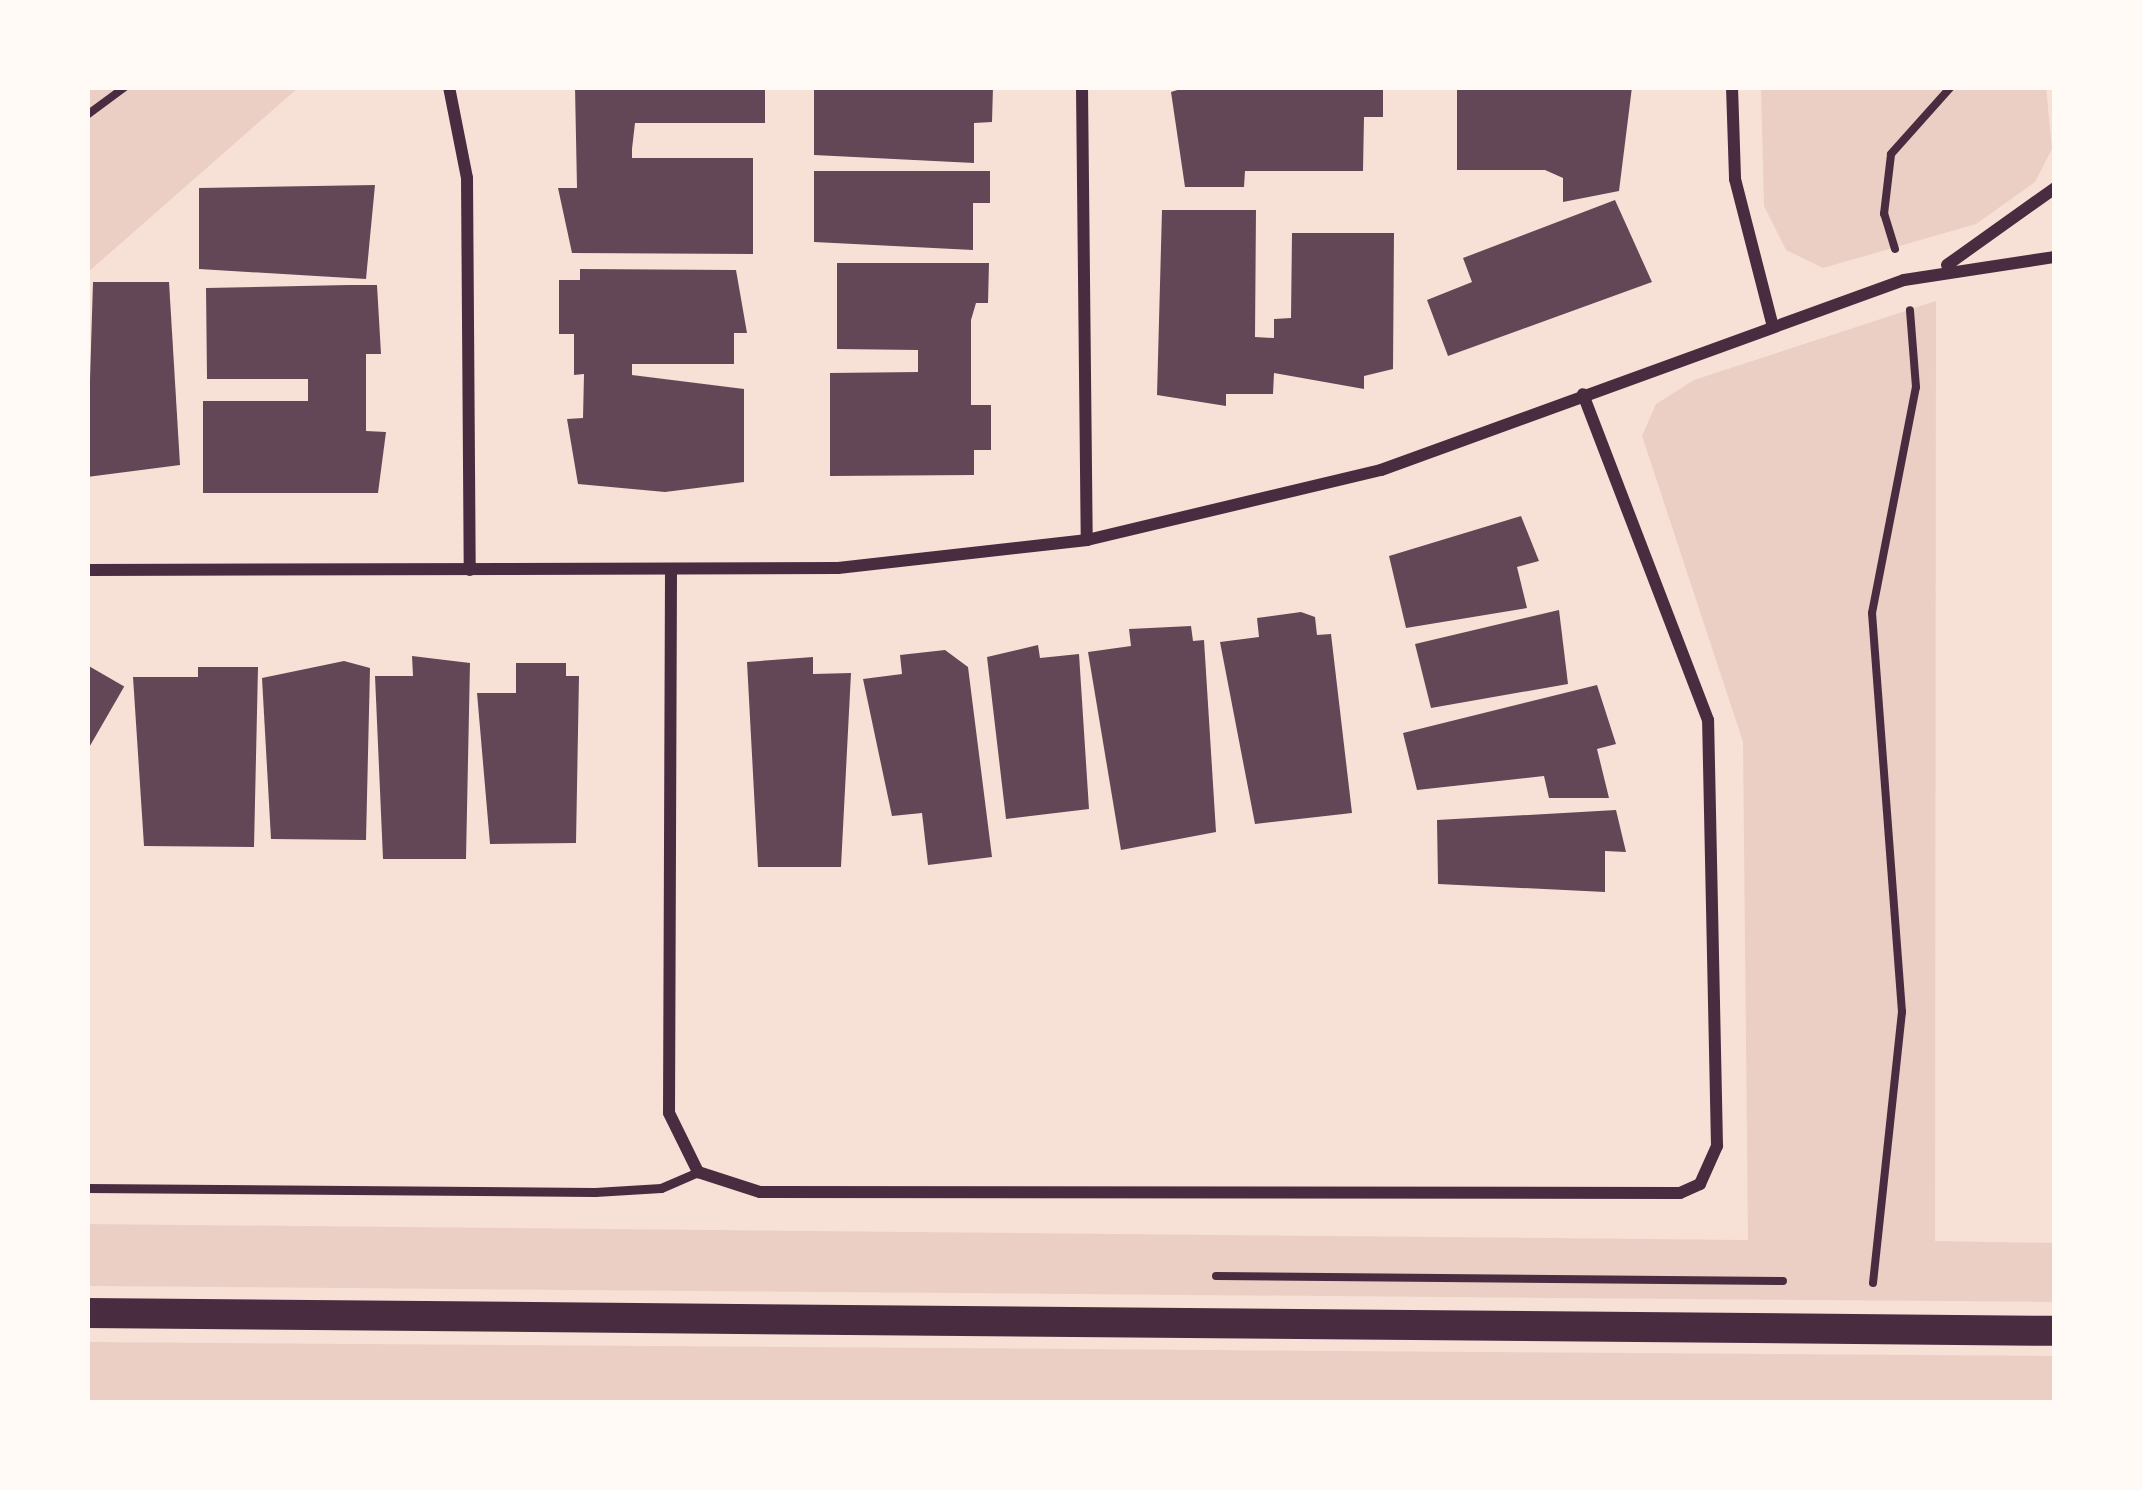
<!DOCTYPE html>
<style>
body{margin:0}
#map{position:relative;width:2142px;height:1490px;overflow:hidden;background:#f7e1d7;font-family:"Crimson Pro",serif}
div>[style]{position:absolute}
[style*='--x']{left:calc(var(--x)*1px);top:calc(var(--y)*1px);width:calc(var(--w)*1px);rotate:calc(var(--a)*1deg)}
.green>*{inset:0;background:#ebcfc5}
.building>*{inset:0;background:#644757;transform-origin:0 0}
.path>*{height:8px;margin:-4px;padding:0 4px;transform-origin:4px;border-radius:4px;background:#4a2c40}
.service>*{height:9px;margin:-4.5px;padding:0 4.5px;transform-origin:4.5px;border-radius:4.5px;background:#4a2c40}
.minor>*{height:12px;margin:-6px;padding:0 6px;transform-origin:6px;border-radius:6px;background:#4a2c40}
.primary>*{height:30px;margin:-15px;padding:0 15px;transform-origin:15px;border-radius:15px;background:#4a2c40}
span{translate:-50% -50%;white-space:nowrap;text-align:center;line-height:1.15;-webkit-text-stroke:9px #fffaf5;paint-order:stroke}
.frame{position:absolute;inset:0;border:90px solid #fffaf5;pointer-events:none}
</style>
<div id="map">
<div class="green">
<i style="clip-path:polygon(87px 87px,299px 87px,87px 273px)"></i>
<i style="clip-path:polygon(1761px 87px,2046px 87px,2052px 149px,2035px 182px,1976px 224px,1823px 268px,1786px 250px,1764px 206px)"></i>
<i style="clip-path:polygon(1936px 301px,1935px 1241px,2055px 1243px,2055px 1302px,87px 1286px,87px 1224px,1748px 1240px,1743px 742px,1642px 436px,1656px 404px,1694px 380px)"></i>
<i style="clip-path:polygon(87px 1342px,2055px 1356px,2055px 1403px,87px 1403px)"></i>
</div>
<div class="building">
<i style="clip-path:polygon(765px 87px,765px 123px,635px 123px,632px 149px,632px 158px,753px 158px,753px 254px,572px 253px,558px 188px,577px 188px,575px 87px)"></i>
<i style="clip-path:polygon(814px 87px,993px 87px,992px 122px,974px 123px,974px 163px,814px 155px)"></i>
<i style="clip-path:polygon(1187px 87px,1383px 87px,1383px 117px,1364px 117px,1363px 171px,1245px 171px,1244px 187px,1185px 187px,1171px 92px)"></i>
<i style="clip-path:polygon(1632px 87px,1619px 191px,1563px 202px,1563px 178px,1545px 170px,1457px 170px,1457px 89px)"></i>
<i style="clip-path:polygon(814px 171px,990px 171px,990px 203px,973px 203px,973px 250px,814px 242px)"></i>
<i style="clip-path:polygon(375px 185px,366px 279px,199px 269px,199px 188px)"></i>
<i style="clip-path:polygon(1615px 200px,1652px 282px,1448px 356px,1427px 300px,1472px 282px,1463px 258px)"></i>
<i style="clip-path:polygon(1162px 210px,1256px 210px,1255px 337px,1274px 338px,1274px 319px,1291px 318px,1292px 233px,1394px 233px,1393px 369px,1364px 376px,1364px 389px,1274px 373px,1273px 394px,1226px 394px,1226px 406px,1157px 395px)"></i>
<i style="clip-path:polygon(837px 263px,989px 263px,988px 303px,976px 303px,971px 320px,971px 405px,991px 405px,991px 450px,974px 450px,974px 475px,830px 476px,830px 373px,918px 372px,918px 350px,837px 349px)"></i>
<i style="clip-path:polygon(580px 269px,736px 270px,747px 333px,734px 333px,734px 364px,632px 364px,632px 375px,744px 389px,744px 482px,665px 492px,578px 484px,567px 419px,583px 418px,584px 374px,574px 375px,574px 334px,559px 334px,559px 280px,580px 280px)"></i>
<i style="clip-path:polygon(93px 282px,169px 282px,180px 465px,87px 477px)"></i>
<i style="clip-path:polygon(348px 285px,377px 285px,381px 354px,366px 354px,366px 431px,386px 432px,378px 493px,203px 493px,203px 401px,308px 401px,308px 379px,207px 379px,206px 288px)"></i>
<i style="clip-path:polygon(1521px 516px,1539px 561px,1517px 567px,1527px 608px,1406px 628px,1389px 556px)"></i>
<i style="clip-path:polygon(1559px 610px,1568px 684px,1431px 708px,1415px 644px)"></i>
<i style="clip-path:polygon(1301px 612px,1315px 617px,1317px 635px,1331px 634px,1352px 813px,1255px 824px,1220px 642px,1259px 637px,1257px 618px)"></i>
<i style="clip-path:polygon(1191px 626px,1193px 641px,1204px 640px,1216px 832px,1121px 850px,1088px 652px,1131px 646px,1129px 629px)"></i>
<i style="clip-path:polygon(1038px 645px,1040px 658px,1079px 654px,1089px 809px,1006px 819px,987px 657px)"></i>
<i style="clip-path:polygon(945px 650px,968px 667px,992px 857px,928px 865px,922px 813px,892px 816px,863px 679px,902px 674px,900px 655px)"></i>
<i style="clip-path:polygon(412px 656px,470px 663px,466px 859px,383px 859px,375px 676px,413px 676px)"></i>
<i style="clip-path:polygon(813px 657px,813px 674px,851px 673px,841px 867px,758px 867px,747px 662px)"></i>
<i style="clip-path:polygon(344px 661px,370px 668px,366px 840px,271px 839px,262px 678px)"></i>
<i style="clip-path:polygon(516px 663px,566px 663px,566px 676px,579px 676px,576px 843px,490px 844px,477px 693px,516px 693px)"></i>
<i style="left:87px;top:665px;width:43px;height:183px;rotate:30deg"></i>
<i style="clip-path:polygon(198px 667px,258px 667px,254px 847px,144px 846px,133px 677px,198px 677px)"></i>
<i style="clip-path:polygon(1597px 685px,1616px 744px,1597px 749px,1609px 798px,1549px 798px,1544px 776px,1417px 790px,1403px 733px)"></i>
<i style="clip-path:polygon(1616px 810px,1626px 852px,1605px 851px,1605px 892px,1438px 884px,1437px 820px)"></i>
</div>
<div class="path">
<i style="--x:87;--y:115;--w:47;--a:-36.4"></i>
<i style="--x:1895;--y:249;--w:37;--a:-107"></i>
<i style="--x:1884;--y:214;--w:60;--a:-83.3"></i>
<i style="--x:1891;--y:154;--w:90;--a:-48.2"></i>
<i style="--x:1216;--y:1276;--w:567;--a:0.51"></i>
<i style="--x:1873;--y:1283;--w:273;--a:-83.9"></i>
<i style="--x:1902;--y:1012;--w:400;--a:-94.3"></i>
<i style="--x:1872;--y:613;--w:230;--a:-79"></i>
<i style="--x:1916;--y:387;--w:77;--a:-94.5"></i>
</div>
<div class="service">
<i style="--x:87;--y:1188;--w:508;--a:0.45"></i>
<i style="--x:595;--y:1192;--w:66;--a:-3.5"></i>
<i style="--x:661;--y:1188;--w:40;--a:-23.4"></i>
</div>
<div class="minor">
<i style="--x:449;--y:87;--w:93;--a:78.8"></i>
<i style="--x:467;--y:178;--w:392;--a:89.6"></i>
<i style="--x:1082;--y:87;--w:453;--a:89.4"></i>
<i style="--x:1732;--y:87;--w:92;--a:88.1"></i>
<i style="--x:1735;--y:179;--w:149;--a:75.6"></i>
<i style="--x:1947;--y:265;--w:133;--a:-35.5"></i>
<i style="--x:87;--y:570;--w:751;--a:-0.15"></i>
<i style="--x:838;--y:568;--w:251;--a:-6.4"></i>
<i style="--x:1087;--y:540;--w:302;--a:-13.4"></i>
<i style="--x:1381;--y:470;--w:556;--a:-19.97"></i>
<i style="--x:1904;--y:280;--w:153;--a:-8.7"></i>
<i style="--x:671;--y:571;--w:542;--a:90.21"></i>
<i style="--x:669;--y:1113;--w:66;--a:63.8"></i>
<i style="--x:698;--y:1172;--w:65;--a:17.9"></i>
<i style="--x:760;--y:1192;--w:920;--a:0.06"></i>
<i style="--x:1680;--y:1193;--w:22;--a:-24"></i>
<i style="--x:1700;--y:1184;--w:42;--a:-65.9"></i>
<i style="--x:1717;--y:1146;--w:426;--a:-91.2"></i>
<i style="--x:1708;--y:720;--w:349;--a:-111"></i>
</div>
<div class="primary">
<i style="--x:87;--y:1313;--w:1968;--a:0.52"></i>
</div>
<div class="frame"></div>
</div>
